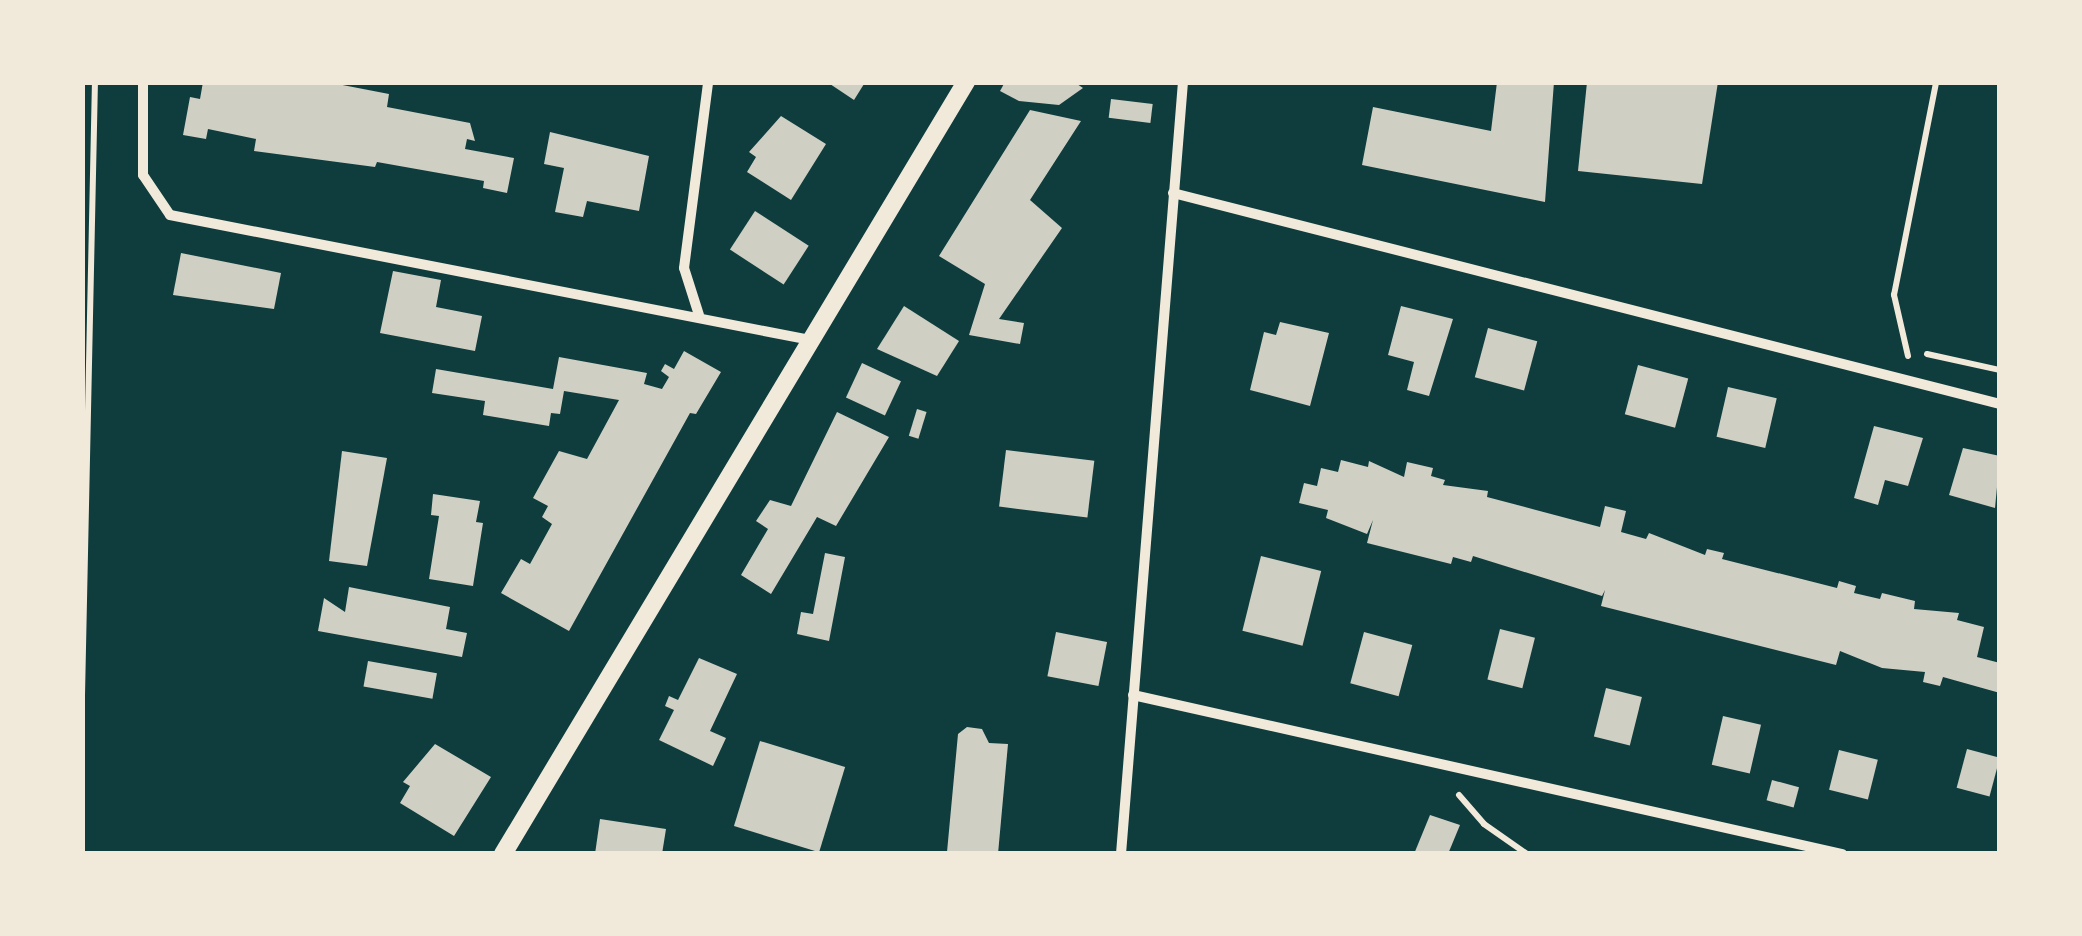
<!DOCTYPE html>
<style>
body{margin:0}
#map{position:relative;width:2082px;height:936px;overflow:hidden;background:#0f3d3e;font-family:"Source Serif 4",serif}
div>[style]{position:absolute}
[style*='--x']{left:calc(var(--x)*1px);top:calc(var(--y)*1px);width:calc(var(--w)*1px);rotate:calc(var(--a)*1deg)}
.building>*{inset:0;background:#cfcfc3;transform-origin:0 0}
.path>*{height:6px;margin:-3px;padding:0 3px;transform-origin:3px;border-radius:3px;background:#f1e9da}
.minor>*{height:10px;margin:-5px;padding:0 5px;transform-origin:5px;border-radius:5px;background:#f1e9da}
.tertiary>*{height:18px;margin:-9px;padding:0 9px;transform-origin:9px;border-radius:9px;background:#f1e9da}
span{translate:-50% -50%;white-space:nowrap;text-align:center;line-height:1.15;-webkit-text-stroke:9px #f1e9da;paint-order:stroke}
.frame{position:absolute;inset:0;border:85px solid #f1e9da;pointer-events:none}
</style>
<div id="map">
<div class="building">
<i style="clip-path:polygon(203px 82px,327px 82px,389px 94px,387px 107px,470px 123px,475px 141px,467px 139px,465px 149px,514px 158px,507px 193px,483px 188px,484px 181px,377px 162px,375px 167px,254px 151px,256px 139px,208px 129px,206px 139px,183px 135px,190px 97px,200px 99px)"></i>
<i style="clip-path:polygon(827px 82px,862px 82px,864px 84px,854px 100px)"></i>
<i style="clip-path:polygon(1005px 82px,1074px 82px,1083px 88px,1059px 105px,1019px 101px,1000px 91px)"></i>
<i style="clip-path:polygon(1497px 82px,1554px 82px,1545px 202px,1362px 165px,1373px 107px,1491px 131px)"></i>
<i style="clip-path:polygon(1587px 82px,1718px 82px,1702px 184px,1578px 171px)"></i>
<i style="left:1111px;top:99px;width:42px;height:19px;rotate:7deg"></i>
<i style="clip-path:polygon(1030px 110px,1081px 121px,1030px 200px,1062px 228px,999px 319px,1024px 323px,1020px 344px,969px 335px,985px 284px,939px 256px)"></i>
<i style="clip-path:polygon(781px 116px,826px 144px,791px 200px,747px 172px,756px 157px,749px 152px)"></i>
<i style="clip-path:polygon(550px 132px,649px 156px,639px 211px,587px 201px,583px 217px,555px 212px,564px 168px,544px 164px)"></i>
<i style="left:755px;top:211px;width:64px;height:46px;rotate:33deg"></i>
<i style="clip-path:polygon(181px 253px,281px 273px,274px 309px,173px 295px)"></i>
<i style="clip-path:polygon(393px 271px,441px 280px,436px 307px,482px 316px,475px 351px,380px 333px)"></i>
<i style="clip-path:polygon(904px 306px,959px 341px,937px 376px,877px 349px)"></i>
<i style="clip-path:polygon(1401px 306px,1453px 319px,1429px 396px,1407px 390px,1414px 362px,1388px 355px)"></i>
<i style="clip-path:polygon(1280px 322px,1329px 333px,1310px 406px,1250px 390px,1264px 332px,1276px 335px)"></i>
<i style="left:1488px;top:328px;width:51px;height:51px;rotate:15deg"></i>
<i style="clip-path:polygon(684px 351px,721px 372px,696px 414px,690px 413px,569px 631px,501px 593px,521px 559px,530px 564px,552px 524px,542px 517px,548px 506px,533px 498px,559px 451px,587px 459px,619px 400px,564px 391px,560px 414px,551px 413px,549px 426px,483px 415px,485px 401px,432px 393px,436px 369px,553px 389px,559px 357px,647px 373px,644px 384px,662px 389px,669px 377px,661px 371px,665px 364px,674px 369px)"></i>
<i style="left:862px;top:363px;width:43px;height:38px;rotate:25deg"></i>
<i style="left:1638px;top:365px;width:52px;height:51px;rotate:15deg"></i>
<i style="left:1728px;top:387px;width:50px;height:51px;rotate:13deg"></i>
<i style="left:917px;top:409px;width:10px;height:28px;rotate:17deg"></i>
<i style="clip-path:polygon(837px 412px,889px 437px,836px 526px,817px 517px,771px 594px,741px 575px,768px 529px,756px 521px,770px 500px,791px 506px)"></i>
<i style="clip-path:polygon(1874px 426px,1923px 438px,1908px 486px,1885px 480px,1878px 505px,1854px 498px)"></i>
<i style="clip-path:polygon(1963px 448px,2000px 456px,1995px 508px,1949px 495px)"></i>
<i style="left:1006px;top:450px;width:89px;height:57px;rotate:7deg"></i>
<i style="clip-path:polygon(342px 451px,387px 458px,367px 566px,329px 561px)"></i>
<i style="clip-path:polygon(1341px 460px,1368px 467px,1369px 461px,1404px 477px,1407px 462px,1433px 468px,1431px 476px,1445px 480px,1443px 485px,1488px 491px,1487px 497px,1600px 527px,1605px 506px,1626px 511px,1621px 532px,1646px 539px,1649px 533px,1705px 555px,1707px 549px,1724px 553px,1722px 559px,1837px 588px,1839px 581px,1856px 586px,1854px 593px,1880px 599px,1882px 593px,1915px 601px,1914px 609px,1959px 613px,1957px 620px,1984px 627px,1977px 657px,2000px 663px,2000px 693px,1943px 677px,1940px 686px,1923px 682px,1925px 672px,1882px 668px,1840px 651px,1836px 665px,1601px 606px,1605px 590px,1602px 596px,1473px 556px,1471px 562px,1453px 557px,1451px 564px,1367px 543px,1373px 520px,1367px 534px,1326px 518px,1328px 510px,1299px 503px,1304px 483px,1317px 486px,1321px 468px,1338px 472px)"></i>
<i style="clip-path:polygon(433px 494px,480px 501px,476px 522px,483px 523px,473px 586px,429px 579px,439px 516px,431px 515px)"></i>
<i style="clip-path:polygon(825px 553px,845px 557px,829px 641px,797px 634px,801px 612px,813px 614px)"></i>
<i style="left:1261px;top:556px;width:62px;height:77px;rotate:14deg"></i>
<i style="clip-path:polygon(349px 587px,450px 607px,446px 629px,467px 633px,462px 657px,318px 631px,324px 598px,345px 612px)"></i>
<i style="left:1500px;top:629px;width:36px;height:52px;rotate:14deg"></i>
<i style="left:1056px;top:632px;width:52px;height:45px;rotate:11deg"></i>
<i style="left:1364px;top:632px;width:50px;height:53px;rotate:15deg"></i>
<i style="clip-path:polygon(699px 658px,737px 674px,710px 731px,726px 738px,713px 766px,659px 740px,674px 710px,665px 706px,669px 696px,678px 700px)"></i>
<i style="left:368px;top:661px;width:70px;height:26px;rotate:10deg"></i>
<i style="left:1606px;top:688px;width:37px;height:50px;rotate:14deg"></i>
<i style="left:1723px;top:716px;width:39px;height:50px;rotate:13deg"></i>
<i style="clip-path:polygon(967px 727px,982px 729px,989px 743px,1008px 744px,998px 854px,947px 852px,958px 734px)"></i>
<i style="left:760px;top:741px;width:89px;height:89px;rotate:17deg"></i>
<i style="clip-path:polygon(435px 744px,491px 777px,454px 836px,400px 803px,410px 786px,403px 782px)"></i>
<i style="left:1967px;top:749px;width:34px;height:40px;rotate:15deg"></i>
<i style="left:1839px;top:750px;width:40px;height:41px;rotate:14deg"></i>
<i style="left:1772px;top:780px;width:28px;height:21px;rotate:15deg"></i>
<i style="clip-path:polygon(1430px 815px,1460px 825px,1448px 854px,1414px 854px)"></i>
<i style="clip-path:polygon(600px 819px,666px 829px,662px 854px,595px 854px)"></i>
</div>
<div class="path">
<i style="--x:1927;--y:354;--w:75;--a:12.4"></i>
<i style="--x:1908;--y:356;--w:63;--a:-102.9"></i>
<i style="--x:1894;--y:295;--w:217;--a:-78.8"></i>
<i style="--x:82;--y:695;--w:613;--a:-88.79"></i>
<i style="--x:1459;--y:795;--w:38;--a:49"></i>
<i style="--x:1484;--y:824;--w:52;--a:34.9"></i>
</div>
<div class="minor">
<i style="--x:143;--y:82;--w:93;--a:90"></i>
<i style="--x:143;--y:175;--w:48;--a:56"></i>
<i style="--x:170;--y:215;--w:652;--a:11.05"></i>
<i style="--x:1173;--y:193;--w:853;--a:14.31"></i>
<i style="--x:699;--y:315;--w:49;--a:-107.7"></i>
<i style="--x:684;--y:268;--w:188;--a:-82.6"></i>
<i style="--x:1133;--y:695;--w:727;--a:12.64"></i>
<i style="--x:1121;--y:854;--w:774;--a:-85.41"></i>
</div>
<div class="tertiary">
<i style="--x:503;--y:854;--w:900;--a:-59.05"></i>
</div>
<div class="frame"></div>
</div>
